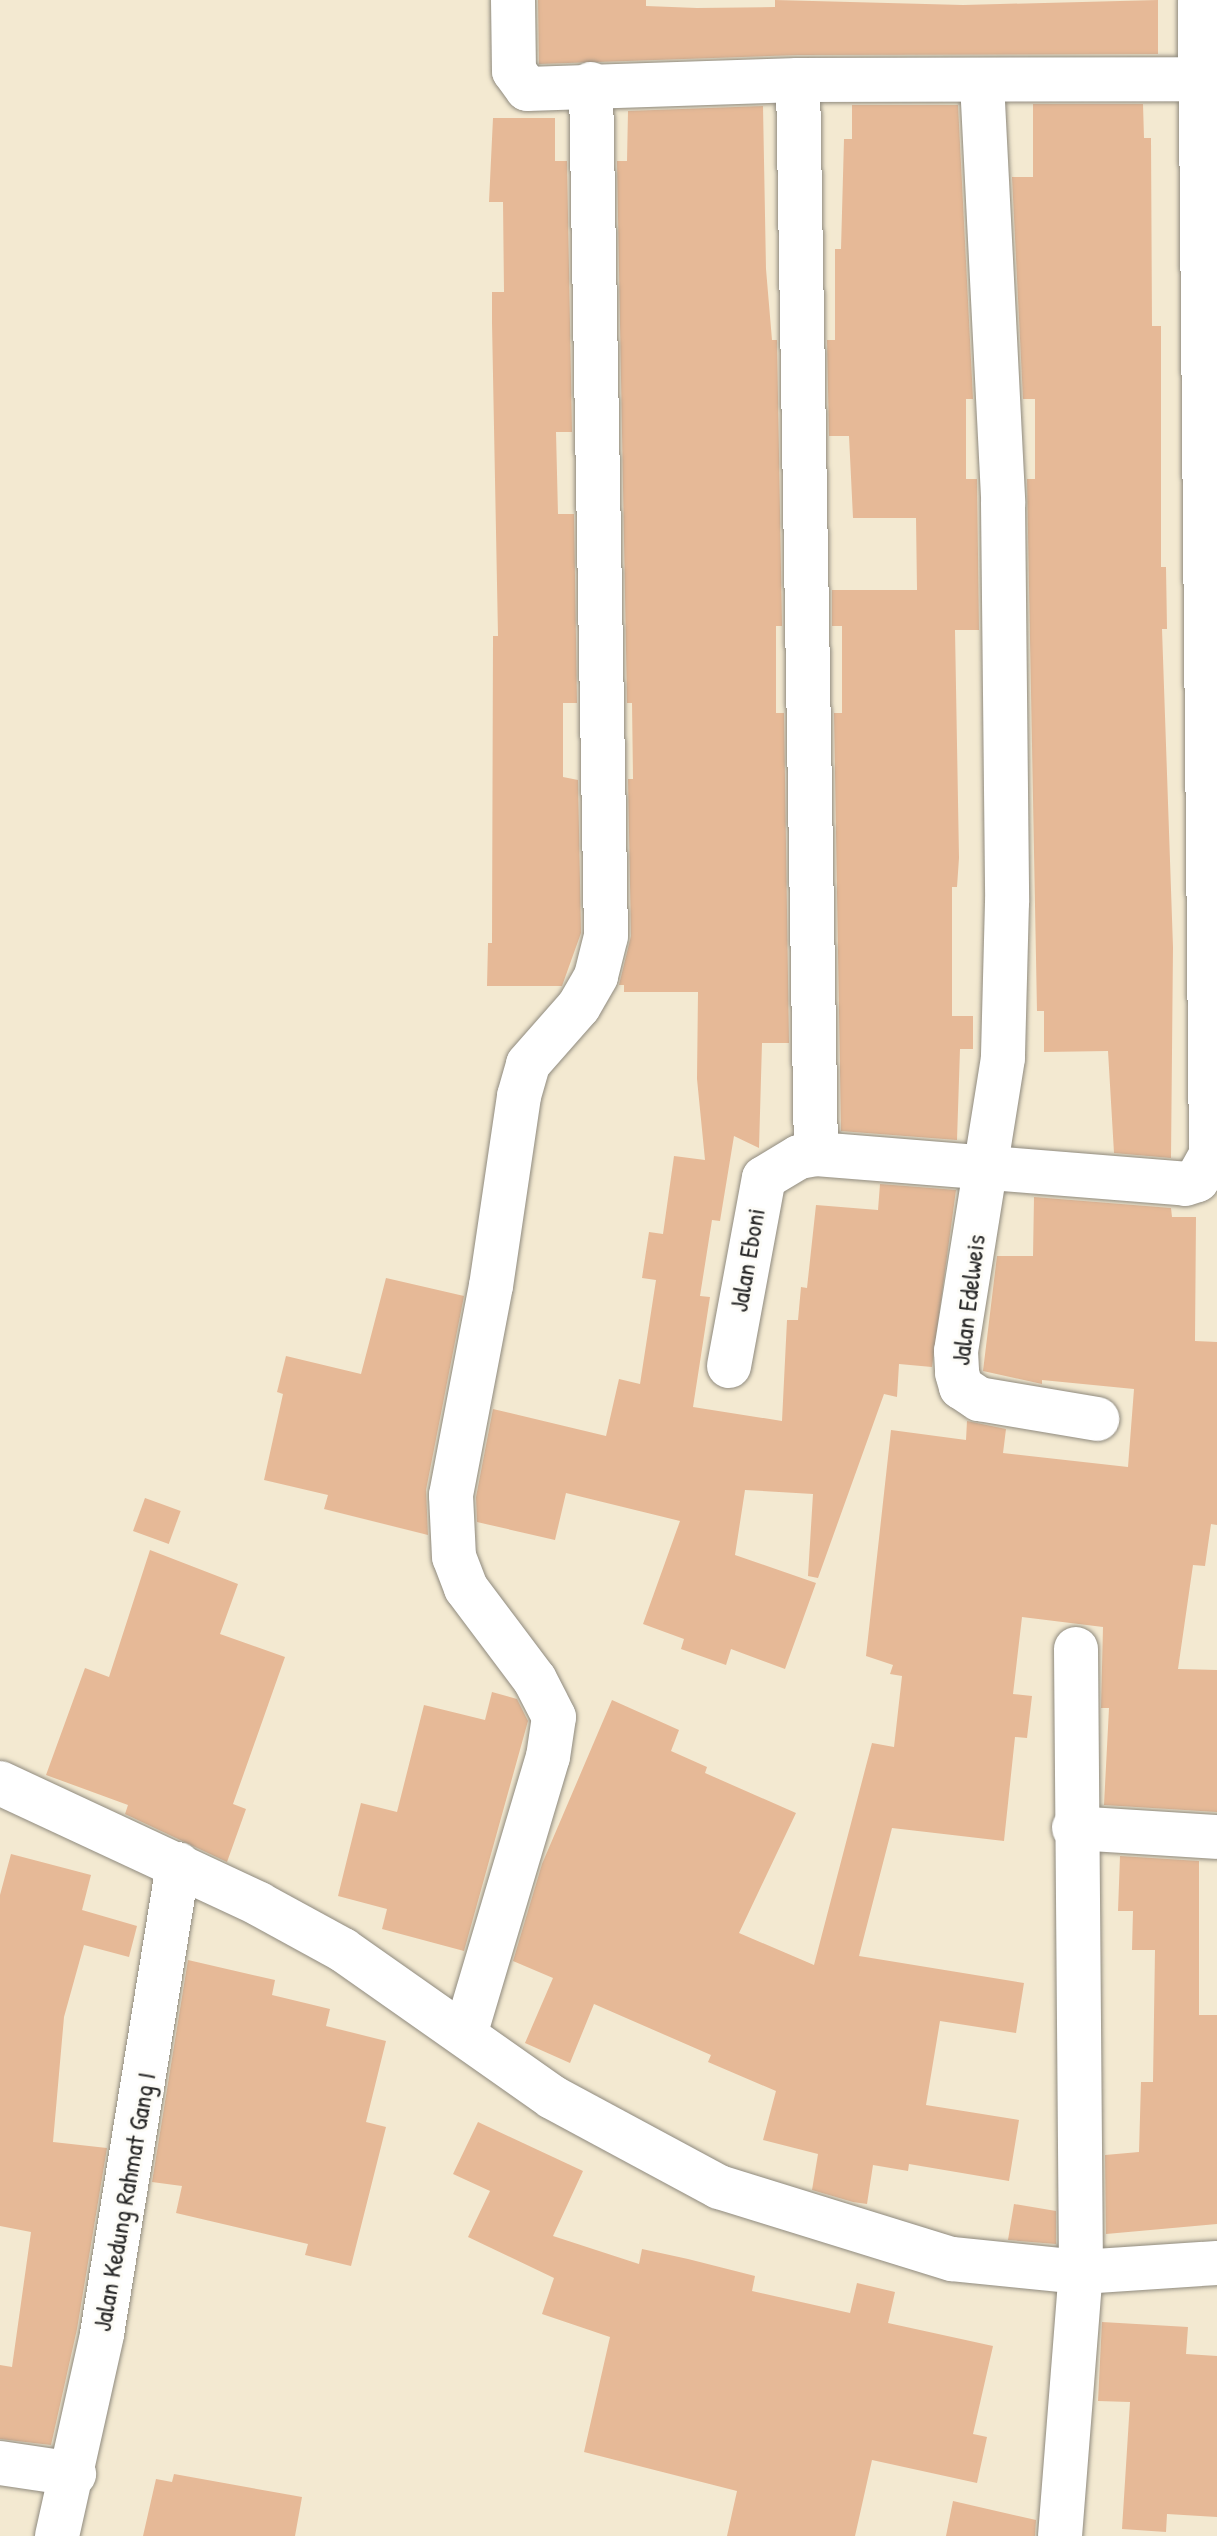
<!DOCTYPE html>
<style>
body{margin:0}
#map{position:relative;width:1217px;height:2536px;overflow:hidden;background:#f3e9d1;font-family:"Patrick Hand",sans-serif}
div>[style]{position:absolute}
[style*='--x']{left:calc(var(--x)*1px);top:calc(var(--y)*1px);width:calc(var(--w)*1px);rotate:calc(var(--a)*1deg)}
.building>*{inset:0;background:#e6b997;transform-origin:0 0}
.roads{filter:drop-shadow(0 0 2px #8f8a7e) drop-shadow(0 0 2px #8f8a7e)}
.street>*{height:44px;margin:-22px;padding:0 22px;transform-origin:22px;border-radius:22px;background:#fff}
span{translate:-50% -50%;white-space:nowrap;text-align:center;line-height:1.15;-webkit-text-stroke:6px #fdfcf7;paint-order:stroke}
.street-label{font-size:26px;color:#2b2b2b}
</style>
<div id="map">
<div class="building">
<i style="clip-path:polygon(538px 0,646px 0,646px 6px,697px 8px,775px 7px,775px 0,963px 5px,1158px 0,1158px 54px,798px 55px,539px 64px)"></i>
<i style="clip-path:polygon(1033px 104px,1143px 104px,1144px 138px,1151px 138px,1152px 326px,1161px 326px,1161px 567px,1166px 567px,1167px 629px,1162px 629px,1173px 947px,1171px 1158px,1114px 1153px,1108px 1051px,1044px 1052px,1044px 1011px,1037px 1011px,1027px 479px,1035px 479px,1035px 399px,1023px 399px,1012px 177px,1033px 177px)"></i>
<i style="clip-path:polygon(852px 105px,958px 105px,973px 399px,966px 399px,966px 479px,977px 479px,979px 630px,955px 630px,959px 858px,957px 887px,952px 887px,952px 1016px,973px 1016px,973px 1049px,960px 1049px,957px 1140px,841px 1131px,834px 713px,842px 713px,842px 626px,832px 626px,832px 590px,917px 590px,916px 518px,853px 518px,849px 436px,829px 436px,827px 340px,835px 340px,835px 249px,841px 249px,844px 139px,852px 139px)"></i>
<i style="clip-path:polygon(763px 106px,766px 269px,772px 340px,777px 340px,782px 626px,776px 626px,776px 713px,784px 713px,789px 1043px,762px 1043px,759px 1148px,734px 1136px,720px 1221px,712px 1220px,700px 1296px,710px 1297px,693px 1407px,782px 1421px,787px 1320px,798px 1320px,801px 1287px,807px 1288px,816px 1205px,878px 1210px,880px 1184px,956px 1190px,932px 1367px,899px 1364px,897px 1397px,884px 1394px,818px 1578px,808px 1576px,813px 1494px,745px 1490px,735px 1555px,816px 1583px,785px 1669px,731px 1649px,726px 1665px,681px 1649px,684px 1639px,643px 1624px,680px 1521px,566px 1493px,555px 1540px,477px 1522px,476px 1497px,493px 1409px,606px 1436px,619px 1379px,640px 1384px,656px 1280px,642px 1278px,649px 1232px,663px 1234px,674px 1156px,705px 1160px,697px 1079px,698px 992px,624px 992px,624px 985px,619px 985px,631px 936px,628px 779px,633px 779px,632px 703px,627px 703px,617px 161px,627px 161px,628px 111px)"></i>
<i style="clip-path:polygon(493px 118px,555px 118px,555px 161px,567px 161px,572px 432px,556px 432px,558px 514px,574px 514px,577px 703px,563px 703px,563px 777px,578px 780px,581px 933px,562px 986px,487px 986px,488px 943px,492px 943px,493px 636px,498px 636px,492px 323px,492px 292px,504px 292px,503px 202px,489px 202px)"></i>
<i style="clip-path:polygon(1034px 1197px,1171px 1208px,1172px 1217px,1196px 1217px,1195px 1341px,1217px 1342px,1217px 1525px,1211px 1524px,1205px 1566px,1193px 1565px,1178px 1669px,1217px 1670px,1217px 1812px,1104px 1805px,1109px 1708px,1101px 1708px,1103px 1627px,1022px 1617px,1013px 1694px,1032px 1696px,1027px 1738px,1015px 1737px,1004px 1841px,892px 1828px,859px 1956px,1024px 1983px,1016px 2033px,940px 2021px,926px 2105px,1019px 2120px,1009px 2181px,909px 2164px,908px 2171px,873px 2165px,867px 2204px,853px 2202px,812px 2190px,818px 2154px,763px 2140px,776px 2091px,708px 2062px,711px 2055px,594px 2004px,570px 2063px,525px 2043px,553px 1978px,513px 1961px,542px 1864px,612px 1700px,679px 1730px,671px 1751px,707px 1767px,705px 1773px,796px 1813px,739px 1933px,814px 1965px,872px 1743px,894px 1747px,902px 1676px,890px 1674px,893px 1665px,866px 1656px,891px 1430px,966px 1440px,967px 1421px,1006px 1429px,1003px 1453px,1128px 1467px,1134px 1389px,1042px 1380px,1042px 1384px,983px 1371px,997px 1256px,1033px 1256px)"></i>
<i style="clip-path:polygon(386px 1278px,464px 1296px,426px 1490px,428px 1535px,324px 1509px,328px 1495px,264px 1480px,283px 1394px,277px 1392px,286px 1356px,361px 1374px)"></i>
<i style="left:145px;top:1498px;width:38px;height:35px;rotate:20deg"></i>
<i style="clip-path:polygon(150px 1550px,238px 1584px,220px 1634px,285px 1657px,233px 1804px,246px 1809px,227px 1862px,125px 1814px,128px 1805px,46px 1775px,85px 1668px,109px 1677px)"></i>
<i style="clip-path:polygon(492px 1692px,517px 1699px,528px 1721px,464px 1951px,382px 1929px,387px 1909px,338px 1896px,361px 1803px,397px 1812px,424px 1705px,485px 1720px)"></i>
<i style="clip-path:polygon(11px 1854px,91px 1875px,82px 1910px,137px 1926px,129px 1957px,84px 1945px,64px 2017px,53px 2142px,107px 2148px,77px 2329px,51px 2445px,0 2439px,0 2365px,12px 2367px,31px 2232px,0 2226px,0 1895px)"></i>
<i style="clip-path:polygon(1120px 1856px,1199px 1861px,1199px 2015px,1217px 2015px,1217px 2224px,1106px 2234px,1105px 2155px,1139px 2152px,1141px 2082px,1153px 2082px,1155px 1950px,1132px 1950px,1133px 1911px,1118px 1911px)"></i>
<i style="clip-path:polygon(188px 1960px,275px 1980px,272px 1995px,330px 2009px,326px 2026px,386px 2041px,366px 2122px,386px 2127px,351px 2266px,305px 2255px,308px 2244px,176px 2213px,182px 2186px,152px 2182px)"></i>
<i style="clip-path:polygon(478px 2122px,583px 2171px,553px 2236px,639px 2264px,642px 2249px,688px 2259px,755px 2276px,752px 2291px,850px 2313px,857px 2283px,895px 2292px,888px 2323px,993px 2346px,973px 2434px,987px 2437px,977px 2483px,872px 2460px,855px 2536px,727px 2536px,737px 2491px,584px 2452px,610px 2337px,542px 2314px,554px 2278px,468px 2237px,490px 2191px,453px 2174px)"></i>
<i style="clip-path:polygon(1014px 2204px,1056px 2211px,1056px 2244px,1008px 2240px)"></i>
<i style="clip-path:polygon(1102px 2322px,1188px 2327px,1186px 2354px,1217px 2356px,1217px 2517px,1167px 2514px,1166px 2532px,1122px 2529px,1130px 2402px,1098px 2401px)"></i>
<i style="clip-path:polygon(174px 2474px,302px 2497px,295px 2536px,143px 2536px,156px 2479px,172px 2482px)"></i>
<i style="clip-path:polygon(953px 2501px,1036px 2520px,1035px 2536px,946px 2536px)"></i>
</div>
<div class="roads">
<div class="street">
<i style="--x:513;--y:0;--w:71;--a:89.2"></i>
<i style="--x:514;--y:71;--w:22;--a:54"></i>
<i style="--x:527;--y:89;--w:271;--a:-1.9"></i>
<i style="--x:798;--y:80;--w:419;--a:-0.1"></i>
<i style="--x:798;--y:80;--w:1074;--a:89.04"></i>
<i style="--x:982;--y:82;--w:422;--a:87.1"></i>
<i style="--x:1003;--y:503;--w:399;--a:89.4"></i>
<i style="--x:1007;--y:902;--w:156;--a:91.5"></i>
<i style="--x:1003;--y:1058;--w:297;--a:99.1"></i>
<i style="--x:956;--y:1351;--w:22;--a:87"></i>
<i style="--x:957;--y:1373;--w:15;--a:74"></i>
<i style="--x:961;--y:1387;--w:22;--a:34"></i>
<i style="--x:979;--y:1399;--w:120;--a:9.6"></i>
<i style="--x:729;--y:1366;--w:191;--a:-79.5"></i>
<i style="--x:764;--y:1178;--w:41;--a:-31"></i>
<i style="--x:799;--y:1157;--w:17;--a:-10"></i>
<i style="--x:816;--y:1154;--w:370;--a:4.6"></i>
<i style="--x:1185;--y:1184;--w:13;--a:-18"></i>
<i style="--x:1197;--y:1180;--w:29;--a:-61"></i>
<i style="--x:1211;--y:1155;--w:1155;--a:-90.55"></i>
<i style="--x:0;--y:1783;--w:286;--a:25"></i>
<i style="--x:259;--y:1904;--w:96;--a:28.7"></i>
<i style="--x:343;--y:1950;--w:256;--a:35.1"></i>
<i style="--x:552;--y:2097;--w:190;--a:28.3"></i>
<i style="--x:719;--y:2187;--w:244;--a:17.2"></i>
<i style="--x:952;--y:2259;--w:130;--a:5.8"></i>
<i style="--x:1081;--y:2272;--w:136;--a:-3.8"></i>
<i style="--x:1074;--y:1828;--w:143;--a:3.6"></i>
<i style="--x:465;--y:2035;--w:290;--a:-73.4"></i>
<i style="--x:548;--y:1757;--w:40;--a:-81.5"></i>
<i style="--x:554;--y:1717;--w:42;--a:-117.2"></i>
<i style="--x:535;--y:1680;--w:115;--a:-126.9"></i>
<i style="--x:466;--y:1588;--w:33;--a:-111"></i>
<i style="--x:454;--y:1557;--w:62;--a:-92.8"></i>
<i style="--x:451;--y:1495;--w:213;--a:-79.2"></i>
<i style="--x:491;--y:1286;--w:192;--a:-81.6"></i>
<i style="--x:519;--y:1096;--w:33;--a:-74"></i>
<i style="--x:528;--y:1064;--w:77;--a:-48.7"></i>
<i style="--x:579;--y:1006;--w:34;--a:-60"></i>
<i style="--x:596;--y:976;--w:41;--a:-76"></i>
<i style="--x:606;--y:936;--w:852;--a:-91.01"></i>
<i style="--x:0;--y:2463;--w:75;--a:8.5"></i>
<i style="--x:57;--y:2536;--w:207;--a:-77.4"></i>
<i style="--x:102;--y:2334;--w:476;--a:-80.8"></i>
<i style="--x:1060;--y:2536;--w:265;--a:-85.5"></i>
<i style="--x:1081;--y:2272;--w:623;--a:-90.46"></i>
</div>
</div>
<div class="street-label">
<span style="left:747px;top:1260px;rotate:-80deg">Jalan Eboni</span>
<span style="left:968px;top:1300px;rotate:-83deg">Jalan Edelweis</span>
<span style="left:124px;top:2202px;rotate:-80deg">Jalan Kedung Rahmat Gang I</span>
</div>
</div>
